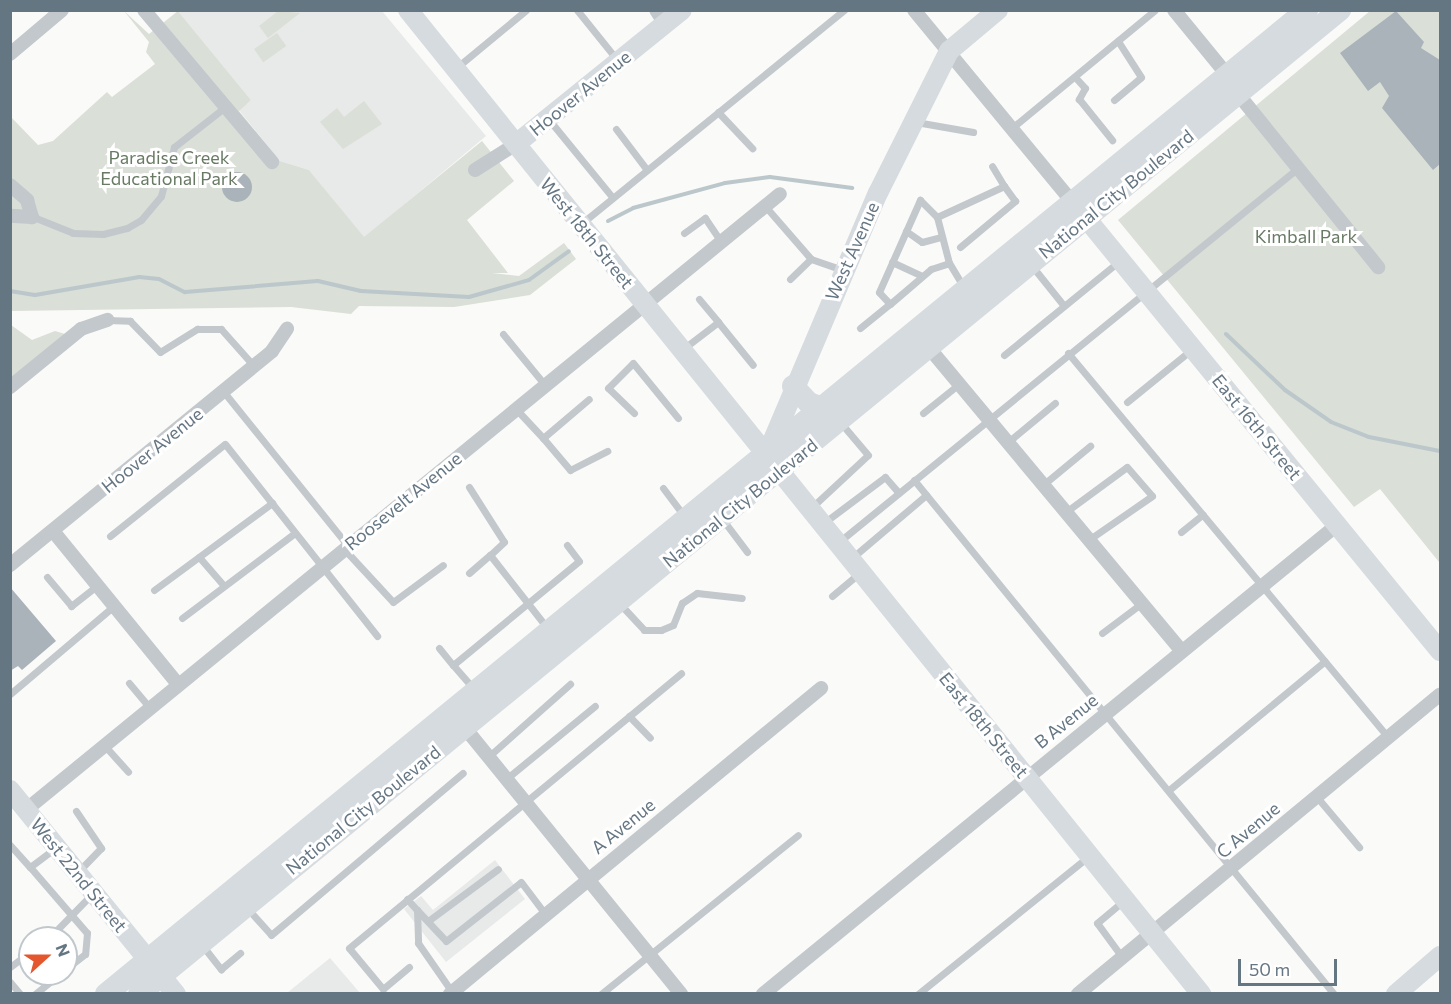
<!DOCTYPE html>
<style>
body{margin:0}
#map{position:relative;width:1451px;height:1004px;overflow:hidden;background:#fafaf8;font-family:Commissioner,sans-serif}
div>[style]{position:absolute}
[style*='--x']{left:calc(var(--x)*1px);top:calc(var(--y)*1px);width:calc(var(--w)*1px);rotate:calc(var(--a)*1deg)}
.built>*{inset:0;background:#e8e9e9}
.green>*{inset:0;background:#dadfd7;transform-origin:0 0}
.stream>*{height:4px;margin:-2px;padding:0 2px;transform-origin:2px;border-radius:2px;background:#bbc7cb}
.building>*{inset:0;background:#aab3b9}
.round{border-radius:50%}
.lane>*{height:7px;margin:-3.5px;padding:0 3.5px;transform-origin:3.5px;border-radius:3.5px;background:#c3c8cc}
.street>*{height:14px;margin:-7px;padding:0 7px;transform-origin:7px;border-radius:7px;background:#c3c8cc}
.secondary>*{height:20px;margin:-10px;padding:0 10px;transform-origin:10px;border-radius:10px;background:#d6dbdf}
.primary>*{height:22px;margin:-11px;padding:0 11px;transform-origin:11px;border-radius:11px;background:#d6dbdf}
span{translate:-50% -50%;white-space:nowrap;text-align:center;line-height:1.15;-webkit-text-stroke:6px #fff;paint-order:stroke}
.street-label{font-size:18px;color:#657683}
.park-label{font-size:18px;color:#687a64}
.frame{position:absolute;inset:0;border:12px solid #657683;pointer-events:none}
.north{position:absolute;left:18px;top:926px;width:60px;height:60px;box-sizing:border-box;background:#fff;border:2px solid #c1c8cd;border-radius:50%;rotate:69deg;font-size:16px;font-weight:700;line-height:24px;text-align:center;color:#657683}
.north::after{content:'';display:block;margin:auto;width:21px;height:27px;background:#e4572e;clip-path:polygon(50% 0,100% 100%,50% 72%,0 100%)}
.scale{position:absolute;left:1238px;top:959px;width:99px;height:27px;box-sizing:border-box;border:3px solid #657683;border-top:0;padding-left:8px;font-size:18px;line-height:21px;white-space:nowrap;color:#657683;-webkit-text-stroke:4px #fff;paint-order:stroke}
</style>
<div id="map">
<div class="built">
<i style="clip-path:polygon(178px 11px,382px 11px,486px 136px,364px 238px,309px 170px,280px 161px,239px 110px,251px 100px)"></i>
<i style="clip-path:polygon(495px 860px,525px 899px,446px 962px,404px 909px,421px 896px,433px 910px)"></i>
<i style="clip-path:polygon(330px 958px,360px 993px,287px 993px)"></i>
</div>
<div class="green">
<i style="clip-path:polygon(124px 11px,149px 34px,178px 11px,251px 100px,239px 111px,280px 161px,309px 170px,364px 237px,482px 141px,514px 181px,467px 220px,508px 273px,492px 273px,519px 276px,564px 243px,576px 259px,530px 295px,454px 307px,359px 306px,351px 314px,291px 307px,11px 311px,10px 116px,38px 145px,53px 141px,107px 92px,112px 97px,155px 64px,146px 52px,149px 42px)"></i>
<i style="clip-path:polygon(278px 11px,300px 13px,268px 38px,259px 26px)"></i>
<i style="clip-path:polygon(1370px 11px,1440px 11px,1439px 562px,1380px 489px,1354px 507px,1118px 220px)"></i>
<i style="left:277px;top:33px;width:16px;height:28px;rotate:55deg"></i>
<i style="clip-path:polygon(364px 101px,382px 124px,343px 149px,320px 122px,337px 108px,344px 117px)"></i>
<i style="clip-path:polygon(11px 325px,32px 340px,55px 331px,65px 334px,11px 379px)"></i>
</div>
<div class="stream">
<i style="--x:608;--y:221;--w:28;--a:-27"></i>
<i style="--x:633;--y:208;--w:95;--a:-15.2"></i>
<i style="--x:725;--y:183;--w:45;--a:-7.6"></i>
<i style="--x:770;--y:177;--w:83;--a:7.6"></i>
<i style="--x:10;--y:291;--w:25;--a:9"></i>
<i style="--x:35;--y:295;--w:106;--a:-9.8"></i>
<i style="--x:139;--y:277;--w:20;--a:6"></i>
<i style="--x:159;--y:279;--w:29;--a:27"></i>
<i style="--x:185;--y:292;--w:133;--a:-4.7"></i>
<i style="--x:318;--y:281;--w:44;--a:13.1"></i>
<i style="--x:361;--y:291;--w:108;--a:3.2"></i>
<i style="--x:469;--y:297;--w:62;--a:-15.8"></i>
<i style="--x:529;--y:280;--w:49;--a:-35.9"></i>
<i style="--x:1226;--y:334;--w:81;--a:43.5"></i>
<i style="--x:1285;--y:390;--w:56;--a:34.8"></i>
<i style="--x:1331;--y:422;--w:41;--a:21.5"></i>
<i style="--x:1369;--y:437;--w:72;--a:11.2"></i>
</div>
<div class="building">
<i style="clip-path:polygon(1396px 11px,1424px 42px,1421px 48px,1440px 60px,1440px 164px,1433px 170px,1382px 108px,1389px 96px,1380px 82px,1368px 91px,1340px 53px)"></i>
<i class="round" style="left:222px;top:172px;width:30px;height:30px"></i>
<i style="clip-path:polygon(10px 587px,56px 641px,22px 670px,18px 666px,10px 671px)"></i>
</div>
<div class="lane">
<i style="--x:577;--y:10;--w:65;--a:51.2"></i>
<i style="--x:456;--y:68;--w:91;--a:-39.6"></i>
<i style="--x:1075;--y:77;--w:15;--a:48"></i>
<i style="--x:1085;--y:88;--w:13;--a:119"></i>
<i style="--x:1079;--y:99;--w:53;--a:51.2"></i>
<i style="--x:1114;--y:100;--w:35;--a:-40"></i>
<i style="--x:1141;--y:77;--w:43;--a:-122.6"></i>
<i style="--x:718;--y:112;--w:50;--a:46.6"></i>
<i style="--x:550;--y:121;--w:99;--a:50.7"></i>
<i style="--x:916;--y:122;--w:58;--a:10"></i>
<i style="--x:1013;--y:127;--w:184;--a:-39.5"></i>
<i style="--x:616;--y:129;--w:51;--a:52.9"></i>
<i style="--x:765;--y:206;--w:70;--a:49"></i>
<i style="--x:811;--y:259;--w:34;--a:19"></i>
<i style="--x:31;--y:216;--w:45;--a:22"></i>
<i style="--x:73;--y:233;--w:30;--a:2"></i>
<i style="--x:103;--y:234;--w:25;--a:-14"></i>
<i style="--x:127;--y:228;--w:16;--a:-30"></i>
<i style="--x:141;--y:220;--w:31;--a:-50"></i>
<i style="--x:161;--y:196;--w:51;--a:-75.1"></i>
<i style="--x:174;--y:147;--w:65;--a:-38.1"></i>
<i style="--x:582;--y:223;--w:338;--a:-39.1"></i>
<i style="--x:906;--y:231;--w:19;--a:35"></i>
<i style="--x:922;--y:242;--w:20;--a:-15"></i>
<i style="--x:684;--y:233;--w:26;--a:-36"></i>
<i style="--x:705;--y:218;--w:29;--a:56"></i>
<i style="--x:960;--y:247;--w:72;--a:-39.9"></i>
<i style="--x:1015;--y:201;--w:19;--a:-126"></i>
<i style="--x:892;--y:262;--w:33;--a:25"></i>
<i style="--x:1032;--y:266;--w:51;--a:51.3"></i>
<i style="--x:790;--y:279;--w:29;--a:-44"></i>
<i style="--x:963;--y:286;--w:27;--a:-121"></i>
<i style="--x:949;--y:263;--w:48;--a:-104.6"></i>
<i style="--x:937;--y:217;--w:74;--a:-24.8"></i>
<i style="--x:1004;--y:186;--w:23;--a:-121"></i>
<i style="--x:699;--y:299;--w:30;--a:50"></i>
<i style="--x:890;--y:304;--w:54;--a:-40.5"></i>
<i style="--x:931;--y:269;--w:19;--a:-18"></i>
<i style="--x:107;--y:320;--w:23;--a:2"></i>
<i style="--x:130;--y:321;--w:43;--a:45.9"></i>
<i style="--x:160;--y:352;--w:44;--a:-31.9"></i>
<i style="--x:197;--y:329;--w:24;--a:0"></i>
<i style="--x:221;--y:329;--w:50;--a:48.3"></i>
<i style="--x:860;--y:328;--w:38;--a:-39"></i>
<i style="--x:890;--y:304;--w:16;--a:-133"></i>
<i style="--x:879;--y:292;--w:101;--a:-66"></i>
<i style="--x:920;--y:200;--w:24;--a:45"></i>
<i style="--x:503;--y:334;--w:66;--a:50.5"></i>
<i style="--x:683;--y:349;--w:44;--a:-37.6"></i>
<i style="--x:718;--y:322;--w:55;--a:50.9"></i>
<i style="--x:1068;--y:353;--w:500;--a:50.2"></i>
<i style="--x:1004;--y:355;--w:147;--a:-39.2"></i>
<i style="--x:223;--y:391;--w:199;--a:51.1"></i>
<i style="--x:1127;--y:402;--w:82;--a:-39.1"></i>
<i style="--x:516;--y:409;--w:40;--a:47"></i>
<i style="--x:543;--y:438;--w:60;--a:-40.3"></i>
<i style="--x:634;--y:413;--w:36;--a:-136"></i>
<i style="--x:608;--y:388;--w:35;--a:-45"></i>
<i style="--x:633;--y:363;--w:71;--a:50.7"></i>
<i style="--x:923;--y:413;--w:46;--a:-38.9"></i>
<i style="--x:543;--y:438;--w:42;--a:49.8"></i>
<i style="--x:570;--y:470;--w:42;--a:-27.2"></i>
<i style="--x:1008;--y:442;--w:61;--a:-39.7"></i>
<i style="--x:914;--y:480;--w:664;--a:50.75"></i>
<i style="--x:1044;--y:484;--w:60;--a:-39.6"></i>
<i style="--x:469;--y:487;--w:65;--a:57.5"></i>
<i style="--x:504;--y:542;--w:19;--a:137"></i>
<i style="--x:490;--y:555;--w:94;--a:51.9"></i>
<i style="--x:663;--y:488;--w:36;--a:53"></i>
<i style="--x:812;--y:507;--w:76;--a:-42.9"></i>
<i style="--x:868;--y:455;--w:42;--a:-130.2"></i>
<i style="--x:1067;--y:511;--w:74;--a:-36.3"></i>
<i style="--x:1127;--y:467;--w:38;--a:49"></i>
<i style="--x:1152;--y:496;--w:75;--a:145.3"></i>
<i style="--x:723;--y:520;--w:40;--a:53"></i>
<i style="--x:825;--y:522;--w:75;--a:-36.9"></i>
<i style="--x:885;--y:477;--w:21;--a:49"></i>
<i style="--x:1181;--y:532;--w:28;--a:-39"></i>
<i style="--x:110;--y:536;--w:147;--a:-38.7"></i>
<i style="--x:225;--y:444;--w:245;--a:51.6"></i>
<i style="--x:840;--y:541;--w:591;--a:-39.16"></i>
<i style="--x:344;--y:549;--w:72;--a:47.2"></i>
<i style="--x:393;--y:602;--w:62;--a:-36.5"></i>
<i style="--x:199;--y:557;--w:38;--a:49"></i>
<i style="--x:853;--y:557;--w:96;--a:-40.3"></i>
<i style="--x:469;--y:573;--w:28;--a:-41"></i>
<i style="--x:47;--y:577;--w:38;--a:50"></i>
<i style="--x:71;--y:606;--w:34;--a:-38"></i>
<i style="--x:154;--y:590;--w:147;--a:-36.4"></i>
<i style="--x:832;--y:596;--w:35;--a:-40"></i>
<i style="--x:620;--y:604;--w:35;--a:47"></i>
<i style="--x:644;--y:630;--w:17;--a:0"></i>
<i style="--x:661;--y:630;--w:13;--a:-23"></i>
<i style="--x:673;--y:625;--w:24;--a:-68"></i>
<i style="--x:682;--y:603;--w:18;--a:-34"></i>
<i style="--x:697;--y:593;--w:45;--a:6.3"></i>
<i style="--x:182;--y:618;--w:141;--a:-37"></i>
<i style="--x:1102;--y:633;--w:50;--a:-36.9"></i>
<i style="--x:439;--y:648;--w:22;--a:51"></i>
<i style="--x:453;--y:665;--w:163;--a:-39.5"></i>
<i style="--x:579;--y:561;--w:20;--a:-127"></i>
<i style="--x:453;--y:665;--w:30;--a:49"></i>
<i style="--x:129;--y:683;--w:31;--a:50"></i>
<i style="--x:10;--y:694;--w:138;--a:-40.3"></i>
<i style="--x:629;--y:716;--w:30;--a:46"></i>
<i style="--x:104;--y:745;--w:36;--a:48"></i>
<i style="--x:488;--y:757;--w:110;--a:-41.7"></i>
<i style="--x:506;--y:779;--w:115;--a:-39.4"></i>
<i style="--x:1169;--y:790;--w:202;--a:-39.6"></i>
<i style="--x:1316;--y:796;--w:67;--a:49.9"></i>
<i style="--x:76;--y:811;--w:45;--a:56"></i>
<i style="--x:101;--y:848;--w:33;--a:134"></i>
<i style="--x:10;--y:845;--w:30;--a:48"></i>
<i style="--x:30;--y:867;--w:30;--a:-37"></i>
<i style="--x:30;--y:867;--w:87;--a:49.2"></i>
<i style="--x:87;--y:933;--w:21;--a:95"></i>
<i style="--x:85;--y:954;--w:24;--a:142"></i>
<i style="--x:407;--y:899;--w:15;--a:48"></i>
<i style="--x:417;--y:910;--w:33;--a:88"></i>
<i style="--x:418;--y:943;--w:60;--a:55.2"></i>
<i style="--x:247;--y:908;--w:36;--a:48"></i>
<i style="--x:271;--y:935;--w:251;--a:-40.2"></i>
<i style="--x:417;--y:910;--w:42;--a:46.9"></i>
<i style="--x:446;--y:941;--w:95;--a:-38.2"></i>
<i style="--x:521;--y:882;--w:40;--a:53"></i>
<i style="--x:428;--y:921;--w:87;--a:-36.6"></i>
<i style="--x:49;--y:938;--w:62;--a:-45.7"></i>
<i style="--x:202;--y:945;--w:31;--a:52"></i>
<i style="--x:221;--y:969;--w:25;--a:-40"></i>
<i style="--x:1122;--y:957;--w:42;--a:-126.3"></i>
<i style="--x:1097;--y:923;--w:34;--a:-40"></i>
<i style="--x:10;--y:967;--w:25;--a:-37"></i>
<i style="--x:409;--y:967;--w:34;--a:140"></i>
<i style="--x:383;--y:989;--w:53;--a:-129.7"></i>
<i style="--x:349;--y:948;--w:431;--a:-39.6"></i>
<i style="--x:10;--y:982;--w:16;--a:50"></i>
<i style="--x:35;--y:994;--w:32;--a:-39"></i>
<i style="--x:601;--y:994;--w:253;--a:-38.9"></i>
<i style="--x:918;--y:994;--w:220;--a:-38.9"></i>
</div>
<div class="street">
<i style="--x:144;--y:10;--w:199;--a:49.9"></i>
<i style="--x:656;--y:10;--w:17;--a:57"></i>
<i style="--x:914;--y:10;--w:250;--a:50.5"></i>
<i style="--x:1174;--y:10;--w:85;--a:50.7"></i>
<i style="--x:10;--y:54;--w:68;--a:-40.2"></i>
<i style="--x:1238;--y:94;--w:223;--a:51"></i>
<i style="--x:475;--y:170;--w:49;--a:-32.4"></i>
<i style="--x:10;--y:185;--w:23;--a:41"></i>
<i style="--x:27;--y:200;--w:18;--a:74"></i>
<i style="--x:32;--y:217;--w:22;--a:-177"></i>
<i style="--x:925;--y:343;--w:398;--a:50.2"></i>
<i style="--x:10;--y:387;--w:92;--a:-39.2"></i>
<i style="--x:81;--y:329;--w:28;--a:-19"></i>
<i style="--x:53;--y:531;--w:196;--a:50.8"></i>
<i style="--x:10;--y:565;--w:338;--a:-39.2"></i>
<i style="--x:272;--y:351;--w:27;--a:-56"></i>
<i style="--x:461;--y:723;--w:349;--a:50.9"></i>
<i style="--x:27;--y:809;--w:972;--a:-39.24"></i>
<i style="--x:450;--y:994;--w:481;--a:-39.5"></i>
<i style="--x:763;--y:994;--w:741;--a:-39.25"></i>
<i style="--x:1078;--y:994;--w:470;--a:-39.6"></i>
</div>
<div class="secondary">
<i style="--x:408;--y:10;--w:1264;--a:51.13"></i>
<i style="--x:516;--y:144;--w:213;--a:-38.9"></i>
<i style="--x:1077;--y:207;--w:574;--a:50.73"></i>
<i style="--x:767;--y:454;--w:284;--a:-67"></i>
<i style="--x:878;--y:193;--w:159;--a:-63.4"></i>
<i style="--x:949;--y:51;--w:64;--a:-39.9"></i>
<i style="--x:10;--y:790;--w:263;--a:50.9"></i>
<i style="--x:1396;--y:994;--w:58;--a:-40.8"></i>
</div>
<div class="primary">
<i style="--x:793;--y:386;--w:23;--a:47"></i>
<i style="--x:809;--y:403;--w:15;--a:20"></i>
<i style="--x:106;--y:994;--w:1553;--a:-39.33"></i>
<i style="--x:139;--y:994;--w:1553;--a:-39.33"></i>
</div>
<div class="street-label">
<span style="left:580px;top:93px;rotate:-39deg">Hoover Avenue</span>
<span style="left:1116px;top:194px;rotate:-39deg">National City Boulevard</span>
<span style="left:587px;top:233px;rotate:51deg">West 18th Street</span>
<span style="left:852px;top:251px;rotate:-66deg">West Avenue</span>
<span style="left:1257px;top:427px;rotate:51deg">East 16th Street</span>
<span style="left:152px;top:450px;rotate:-39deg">Hoover Avenue</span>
<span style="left:403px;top:501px;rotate:-39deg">Roosevelt Avenue</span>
<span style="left:740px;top:503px;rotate:-39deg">National City Boulevard</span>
<span style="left:1066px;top:721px;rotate:-39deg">B Avenue</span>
<span style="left:984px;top:725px;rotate:51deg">East 18th Street</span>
<span style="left:363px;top:810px;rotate:-39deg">National City Boulevard</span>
<span style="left:623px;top:826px;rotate:-39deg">A Avenue</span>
<span style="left:1248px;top:830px;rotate:-40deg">C Avenue</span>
<span style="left:79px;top:875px;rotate:51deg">West 22nd Street</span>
</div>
<div class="park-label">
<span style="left:169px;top:168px">Paradise Creek<br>Educational Park</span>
<span style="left:1306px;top:236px">Kimball Park</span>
</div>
<div class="frame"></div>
<div class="north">N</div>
<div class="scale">50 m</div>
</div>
